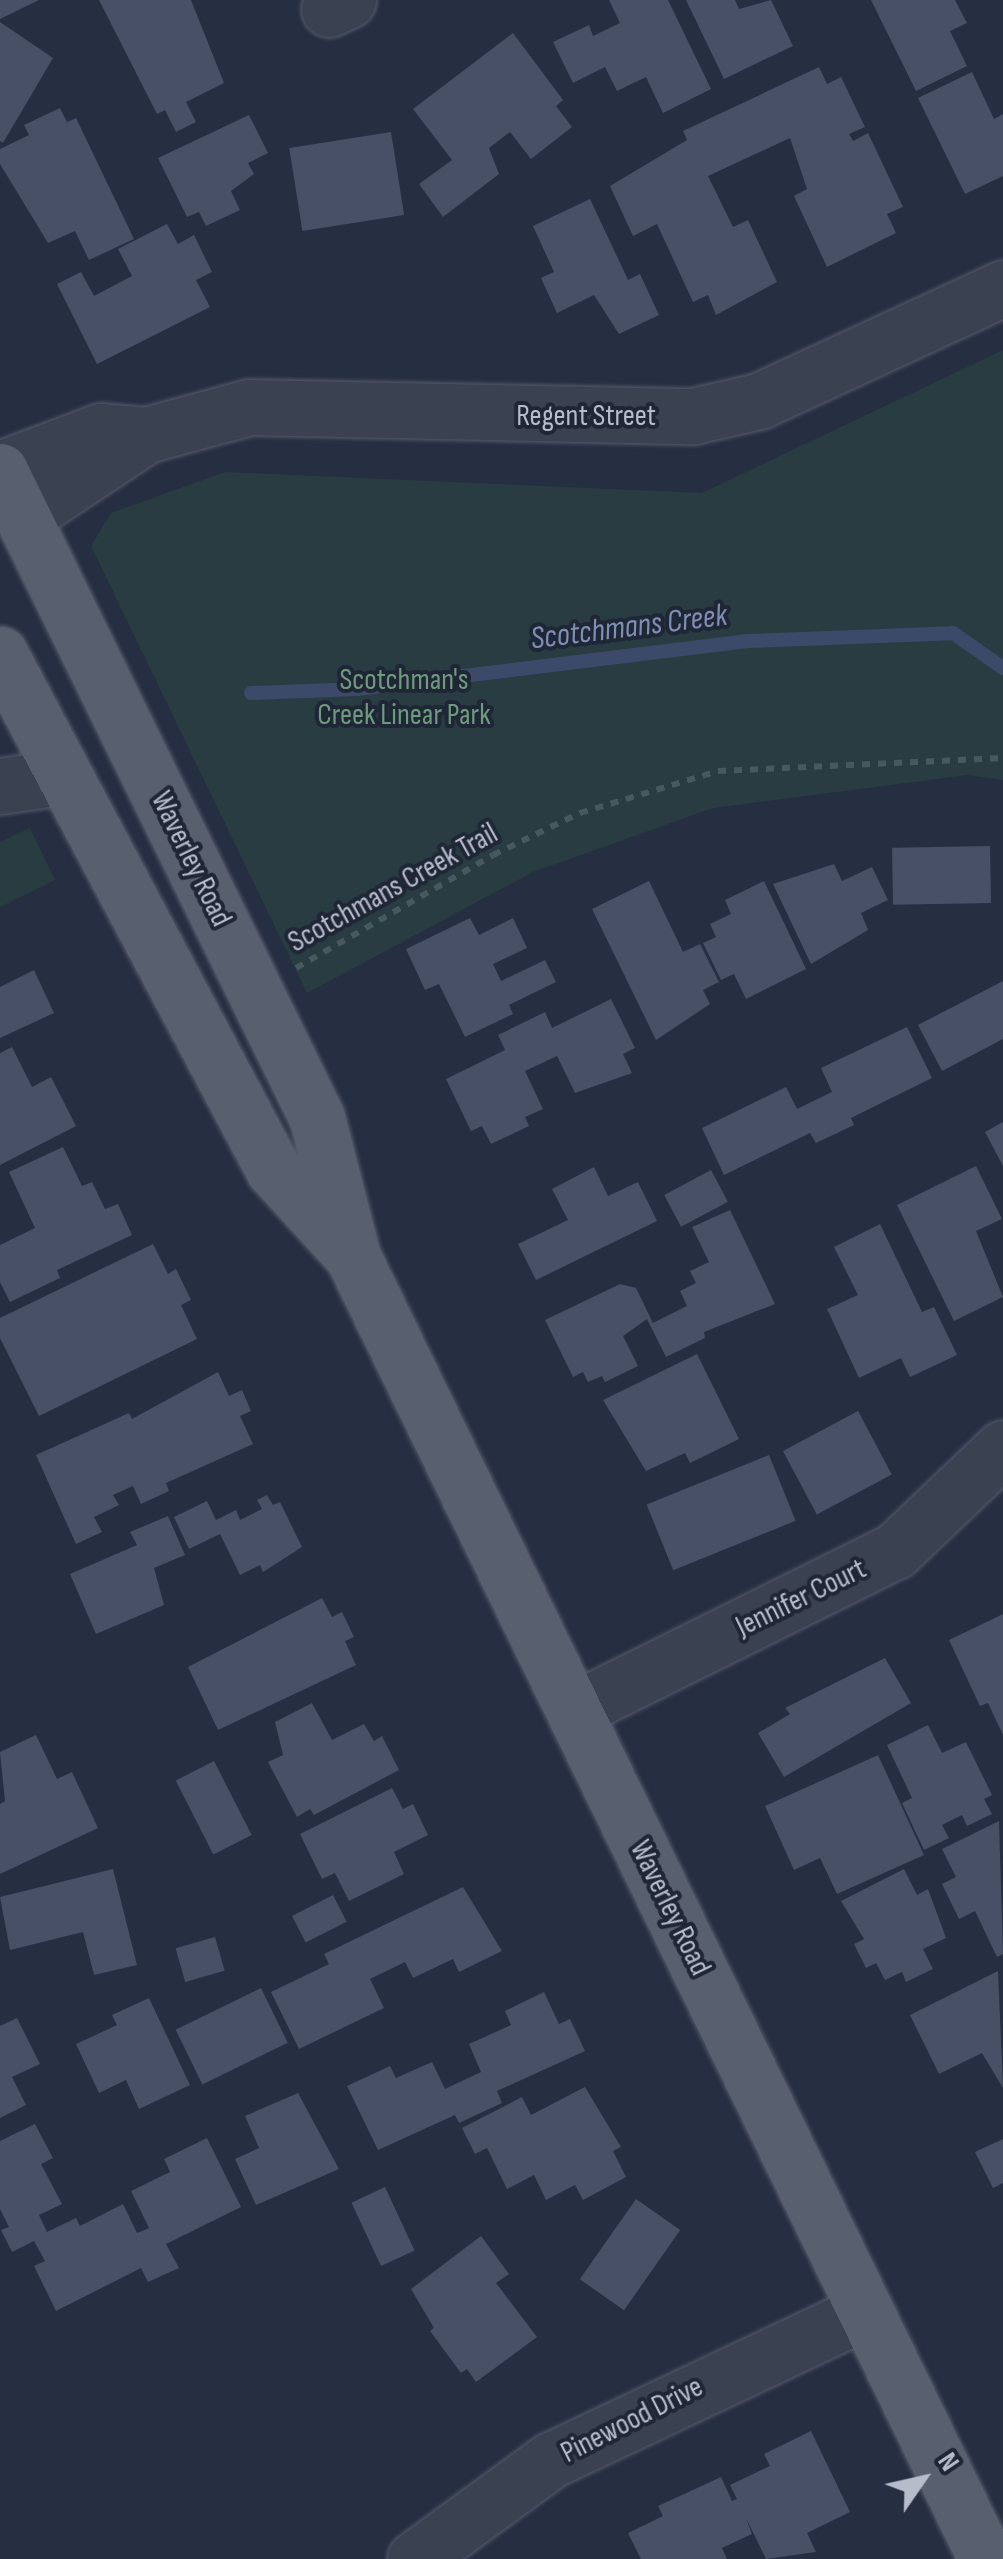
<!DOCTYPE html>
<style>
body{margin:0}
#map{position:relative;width:1003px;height:2559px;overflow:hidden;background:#262e41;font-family:"Sofia Sans Condensed",sans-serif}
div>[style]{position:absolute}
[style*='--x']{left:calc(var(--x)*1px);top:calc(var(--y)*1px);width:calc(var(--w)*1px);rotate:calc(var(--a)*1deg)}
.green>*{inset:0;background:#283c42}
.stream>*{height:14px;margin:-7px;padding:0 7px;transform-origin:7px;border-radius:7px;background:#3c4a69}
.building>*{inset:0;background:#475065;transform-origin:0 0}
.path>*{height:6px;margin-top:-3px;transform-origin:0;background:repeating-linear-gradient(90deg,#46595e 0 8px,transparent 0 16px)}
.roads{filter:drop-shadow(0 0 2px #555c6b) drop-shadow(0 0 2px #555c6b)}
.minor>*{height:55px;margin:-27.5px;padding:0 27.5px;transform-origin:27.5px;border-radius:27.5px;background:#3a4150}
.major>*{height:55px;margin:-27.5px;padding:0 27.5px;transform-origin:27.5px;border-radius:27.5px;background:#586070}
span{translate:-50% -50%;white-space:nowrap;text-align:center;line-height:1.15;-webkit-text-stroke:8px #1f2636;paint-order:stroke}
.street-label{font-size:30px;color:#b7bccb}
.park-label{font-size:30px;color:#6e9b7e}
.water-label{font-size:32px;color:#7f8eb2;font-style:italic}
.north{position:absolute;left:873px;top:2429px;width:100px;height:100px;-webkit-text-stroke:8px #1f2636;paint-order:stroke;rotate:56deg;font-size:28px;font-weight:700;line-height:40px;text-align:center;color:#b7bccb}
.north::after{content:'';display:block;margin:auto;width:35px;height:45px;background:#b7bccb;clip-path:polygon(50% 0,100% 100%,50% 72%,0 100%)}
</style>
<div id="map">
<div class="green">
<i style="clip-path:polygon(1003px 350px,1003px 780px,968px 775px,713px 808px,533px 872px,307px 993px,91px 546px,111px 513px,225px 472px,702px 493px)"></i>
<i style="clip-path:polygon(30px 828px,55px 880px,0 907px,0 842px)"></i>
</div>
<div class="stream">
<i style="--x:251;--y:693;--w:106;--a:-2.2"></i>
<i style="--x:357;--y:689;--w:394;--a:-7"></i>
<i style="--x:748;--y:641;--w:205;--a:-2.2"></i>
<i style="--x:953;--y:633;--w:61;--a:35"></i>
</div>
<div class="building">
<i style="clip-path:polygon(0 0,39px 0,0 19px)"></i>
<i style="clip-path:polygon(99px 0,191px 0,224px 83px,186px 102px,196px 122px,176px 132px,165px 110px,157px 114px)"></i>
<i style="clip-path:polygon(609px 0,668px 0,711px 89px,663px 113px,646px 77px,617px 91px,605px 67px,573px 83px,553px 42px,589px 25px,593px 36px,620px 23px)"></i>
<i style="clip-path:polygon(686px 0,735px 0,739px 9px,771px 0,793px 46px,724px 79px)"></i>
<i style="clip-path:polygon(871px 0,955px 0,967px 23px,950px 31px,967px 66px,916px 91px)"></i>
<i style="clip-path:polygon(0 22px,53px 58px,3px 143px,0 141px)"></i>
<i style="clip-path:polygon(513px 33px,563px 100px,556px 106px,572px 127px,531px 159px,510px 132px,489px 148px,499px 174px,443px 217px,419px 184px,452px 160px,413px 109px)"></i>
<i style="clip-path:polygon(819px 67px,827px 84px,841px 77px,865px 127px,849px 134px,853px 141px,868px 133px,903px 207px,887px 214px,896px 233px,827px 267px,794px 196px,807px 189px,790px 138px,708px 176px,733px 227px,748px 220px,777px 282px,716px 315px,708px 295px,693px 302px,657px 224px,633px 236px,610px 186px,687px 140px,683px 131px)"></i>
<i style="clip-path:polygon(972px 72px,994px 119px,1003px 114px,1003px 176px,965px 194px,918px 98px)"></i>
<i style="clip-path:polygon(60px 108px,67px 122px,76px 118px,134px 239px,89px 260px,75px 231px,48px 243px,0 164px,0 149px,29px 135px,24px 125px)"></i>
<i style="clip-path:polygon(249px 115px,268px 153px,248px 163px,254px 174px,231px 191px,240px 210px,206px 226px,199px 212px,187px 217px,158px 158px)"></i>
<i style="left:391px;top:132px;width:84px;height:103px;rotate:81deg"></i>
<i style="clip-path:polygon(590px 199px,628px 280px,640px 274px,659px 315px,619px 334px,594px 295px,557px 313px,541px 278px,554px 272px,533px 226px)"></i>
<i style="clip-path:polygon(167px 224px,178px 244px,194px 235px,212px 272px,196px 280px,210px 307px,97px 364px,57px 284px,81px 272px,94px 296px,132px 276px,118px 249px)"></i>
<i style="left:990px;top:846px;width:57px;height:98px;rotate:89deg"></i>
<i style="clip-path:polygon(834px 864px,842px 881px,872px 867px,888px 900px,861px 913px,868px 930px,811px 964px,773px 884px)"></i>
<i style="clip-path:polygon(649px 881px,683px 952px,700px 944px,719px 982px,703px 990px,710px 1004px,656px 1040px,592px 909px)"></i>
<i style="clip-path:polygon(764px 881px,806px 969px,746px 999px,734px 974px,721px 980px,703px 943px,716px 937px,710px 924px,731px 914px,725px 900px)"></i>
<i style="clip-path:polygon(470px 918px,479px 935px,513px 918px,527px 948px,493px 964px,501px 981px,545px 960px,556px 982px,509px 1005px,513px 1014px,465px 1037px,439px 984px,425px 990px,406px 949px)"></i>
<i style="clip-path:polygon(34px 970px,54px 1013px,0 1038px,0 987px)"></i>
<i style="clip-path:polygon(1003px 981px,1003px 1039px,942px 1071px,918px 1025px)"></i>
<i style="clip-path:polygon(611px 999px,635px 1048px,623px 1054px,632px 1073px,575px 1093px,557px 1056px,525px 1071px,543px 1109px,525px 1117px,529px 1126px,491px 1144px,482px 1126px,471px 1131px,446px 1079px,505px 1050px,498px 1035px,545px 1012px,552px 1028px)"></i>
<i style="clip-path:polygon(907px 1027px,932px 1078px,851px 1118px,854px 1125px,816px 1143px,810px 1133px,724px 1175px,702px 1128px,786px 1087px,797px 1109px,832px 1092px,821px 1068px)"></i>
<i style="clip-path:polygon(12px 1047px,32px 1087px,51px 1077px,76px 1126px,0 1165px,0 1053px)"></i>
<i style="clip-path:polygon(1003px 1122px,1003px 1166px,985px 1132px)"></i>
<i style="clip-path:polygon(63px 1147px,82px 1186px,92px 1182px,105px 1209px,118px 1204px,132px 1235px,57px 1270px,60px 1278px,10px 1302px,0 1282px,0 1245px,35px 1228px,9px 1172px)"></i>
<i style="clip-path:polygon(976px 1166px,1002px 1219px,976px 1231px,1003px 1297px,954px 1321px,897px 1205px)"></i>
<i style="clip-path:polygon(594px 1167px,608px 1196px,638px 1182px,657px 1221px,536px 1280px,518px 1244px,568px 1220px,552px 1189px)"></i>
<i style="left:711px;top:1170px;width:36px;height:53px;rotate:62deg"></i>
<i style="clip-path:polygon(730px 1210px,775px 1304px,704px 1332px,705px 1338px,666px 1357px,647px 1319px,623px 1336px,638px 1366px,605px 1382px,602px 1376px,588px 1382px,583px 1372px,573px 1377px,545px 1320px,620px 1284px,636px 1288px,653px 1323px,687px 1306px,680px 1291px,696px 1283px,690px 1271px,709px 1262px,692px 1227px)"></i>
<i style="clip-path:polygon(880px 1224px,922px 1312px,934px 1307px,957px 1355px,910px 1377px,901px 1358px,859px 1378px,827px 1309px,858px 1295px,834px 1247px)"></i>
<i style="clip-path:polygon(153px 1244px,168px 1274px,176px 1269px,191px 1300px,181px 1305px,197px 1339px,39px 1416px,0 1338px,0 1318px)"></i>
<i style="clip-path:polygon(697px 1354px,739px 1439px,690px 1463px,685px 1453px,646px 1471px,603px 1400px)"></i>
<i style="clip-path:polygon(218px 1372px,229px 1396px,242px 1390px,251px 1411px,240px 1416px,253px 1444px,166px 1483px,169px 1491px,141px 1504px,133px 1486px,113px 1495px,119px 1505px,94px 1517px,102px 1532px,76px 1544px,36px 1455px,129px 1413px,132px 1419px)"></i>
<i style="left:858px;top:1411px;width:72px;height:85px;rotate:62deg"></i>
<i style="left:769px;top:1455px;width:71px;height:132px;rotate:68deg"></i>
<i style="clip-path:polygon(267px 1495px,273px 1505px,280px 1502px,302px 1547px,263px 1572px,260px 1565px,240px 1575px,220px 1534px,189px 1549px,174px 1517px,207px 1501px,216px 1520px,236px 1510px,240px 1520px,262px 1509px,257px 1500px)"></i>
<i style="clip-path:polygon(168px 1516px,185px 1555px,154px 1568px,164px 1605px,96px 1634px,70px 1574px,137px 1545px,130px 1532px)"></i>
<i style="clip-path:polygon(322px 1598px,332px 1617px,342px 1612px,354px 1637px,345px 1641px,356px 1665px,218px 1730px,188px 1667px)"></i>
<i style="clip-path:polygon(1003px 1614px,1003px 1735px,988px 1703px,980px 1706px,949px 1640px)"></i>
<i style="clip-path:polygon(885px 1658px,911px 1703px,784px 1777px,758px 1733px,790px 1714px,785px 1708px)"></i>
<i style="clip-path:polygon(312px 1703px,332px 1740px,364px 1724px,374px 1741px,382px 1736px,399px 1770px,314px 1815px,310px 1809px,297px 1817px,268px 1762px,283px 1755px,275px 1722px)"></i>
<i style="clip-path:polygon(928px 1725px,942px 1753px,966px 1742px,992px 1795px,984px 1799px,992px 1814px,967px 1826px,962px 1815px,942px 1825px,949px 1838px,924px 1850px,902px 1803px,912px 1798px,887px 1745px)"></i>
<i style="clip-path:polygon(36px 1735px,57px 1779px,72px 1772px,98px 1828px,0 1874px,0 1804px,5px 1801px,0 1752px)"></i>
<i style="clip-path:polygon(878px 1755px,924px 1855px,837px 1894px,820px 1858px,794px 1870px,765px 1806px)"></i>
<i style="left:214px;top:1761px;width:83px;height:43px;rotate:63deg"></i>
<i style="clip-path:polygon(392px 1788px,403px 1809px,413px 1804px,428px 1835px,394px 1852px,404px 1874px,349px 1901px,335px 1873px,322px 1879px,300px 1834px)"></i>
<i style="clip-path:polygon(999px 1821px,1003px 1954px,997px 1957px,975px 1911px,959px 1919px,942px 1884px,956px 1877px,942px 1849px)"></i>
<i style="clip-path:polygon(113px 1869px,137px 1965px,94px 1975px,83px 1932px,10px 1950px,0 1897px)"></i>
<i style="clip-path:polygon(904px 1869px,917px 1895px,928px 1889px,946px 1938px,923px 1949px,933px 1969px,906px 1982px,902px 1972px,885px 1980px,876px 1963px,866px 1968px,854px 1944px,864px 1939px,841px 1901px)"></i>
<i style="clip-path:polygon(463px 1887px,502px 1951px,459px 1972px,453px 1959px,413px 1978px,405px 1962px,370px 1979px,384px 2008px,299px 2049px,271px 1992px,329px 1964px,324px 1954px)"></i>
<i style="left:333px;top:1895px;width:30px;height:46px;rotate:63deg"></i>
<i style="left:215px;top:1937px;width:35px;height:41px;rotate:74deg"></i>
<i style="clip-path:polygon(998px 1971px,1003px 2088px,982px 2053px,939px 2074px,910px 2015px)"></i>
<i style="left:261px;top:1988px;width:61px;height:95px;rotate:64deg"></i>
<i style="clip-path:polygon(544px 1992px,559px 2024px,570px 2019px,585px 2051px,497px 2091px,502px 2103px,459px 2123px,455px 2115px,378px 2150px,347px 2086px,390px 2066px,396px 2078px,432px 2062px,445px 2089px,481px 2072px,469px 2044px,511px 2025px,505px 2011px)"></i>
<i style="clip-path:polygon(149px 1998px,190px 2085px,139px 2109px,126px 2080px,99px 2093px,76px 2044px,117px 2025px,112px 2015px)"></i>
<i style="clip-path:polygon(17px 2018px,40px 2064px,12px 2077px,26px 2105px,0 2118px,0 2026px)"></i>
<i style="clip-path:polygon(585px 2087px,621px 2147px,613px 2151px,626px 2177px,583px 2200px,575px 2185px,546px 2200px,534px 2175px,507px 2189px,487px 2148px,475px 2154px,462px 2128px,522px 2097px,531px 2115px)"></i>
<i style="clip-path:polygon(298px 2093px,339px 2169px,256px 2205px,235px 2159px,259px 2148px,245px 2116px)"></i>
<i style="clip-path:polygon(35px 2124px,53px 2158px,41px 2164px,62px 2204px,39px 2215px,47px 2232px,76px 2218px,80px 2226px,123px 2204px,137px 2233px,149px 2228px,131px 2191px,170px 2172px,164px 2159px,207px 2138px,241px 2207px,166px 2244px,179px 2268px,148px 2282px,141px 2268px,56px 2311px,34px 2266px,45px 2261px,34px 2241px,12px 2252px,1px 2230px,9px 2227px,0 2209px,0 2141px)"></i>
<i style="clip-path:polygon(1003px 2139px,1003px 2183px,993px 2188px,975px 2152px)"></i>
<i style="left:385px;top:2187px;width:70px;height:37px;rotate:65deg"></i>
<i style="left:636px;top:2199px;width:54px;height:98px;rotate:35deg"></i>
<i style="clip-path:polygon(481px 2236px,509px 2274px,496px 2283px,537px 2337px,476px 2382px,467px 2369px,461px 2373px,430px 2331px,434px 2328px,411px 2289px)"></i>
<i style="clip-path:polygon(811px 2431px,850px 2512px,807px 2533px,816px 2552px,766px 2559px,746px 2518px,752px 2534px,722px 2548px,727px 2559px,641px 2559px,628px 2533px,663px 2516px,658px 2506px,721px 2477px,732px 2501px,737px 2499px,730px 2485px,770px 2466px,764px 2454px)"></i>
</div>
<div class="path">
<i style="--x:296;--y:968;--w:227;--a:-29.8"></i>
<i style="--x:493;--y:855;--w:97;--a:-25.8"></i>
<i style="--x:580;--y:813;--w:144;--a:-16.9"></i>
<i style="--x:718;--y:771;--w:285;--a:-2.6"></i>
</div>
<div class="roads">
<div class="minor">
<i style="--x:329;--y:9;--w:21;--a:-25"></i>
<i style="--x:0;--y:469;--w:108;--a:-20.6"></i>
<i style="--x:101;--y:431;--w:45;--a:5.1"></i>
<i style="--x:146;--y:435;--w:107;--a:-15.2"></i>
<i style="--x:249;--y:407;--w:444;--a:1.2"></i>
<i style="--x:693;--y:416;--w:68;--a:-12.8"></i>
<i style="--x:759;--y:401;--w:269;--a:-24.8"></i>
<i style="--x:22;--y:517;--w:149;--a:-33.5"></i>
<i style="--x:0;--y:786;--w:63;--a:-8.3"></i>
<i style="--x:574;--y:1710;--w:358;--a:-26.4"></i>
<i style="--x:895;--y:1551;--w:149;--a:-43.6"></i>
<i style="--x:415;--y:2559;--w:168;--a:-36.1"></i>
<i style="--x:551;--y:2460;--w:348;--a:-25.3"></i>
</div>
<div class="major">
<i style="--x:0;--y:471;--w:720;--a:63.9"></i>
<i style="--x:317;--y:1118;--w:144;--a:75.5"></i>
<i style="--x:353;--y:1257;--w:1448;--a:64.07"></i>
<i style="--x:0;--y:654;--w:583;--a:62.07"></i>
<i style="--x:273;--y:1169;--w:108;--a:47.6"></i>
</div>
</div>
<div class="street-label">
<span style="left:586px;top:416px">Regent Street</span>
<span style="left:191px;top:859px;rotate:64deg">Waverley Road</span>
<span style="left:393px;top:888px;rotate:-29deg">Scotchmans Creek Trail</span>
<span style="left:801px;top:1598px;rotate:-26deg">Jennifer Court</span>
<span style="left:670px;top:1908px;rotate:64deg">Waverley Road</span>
<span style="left:632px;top:2420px;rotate:-27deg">Pinewood Drive</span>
</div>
<div class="park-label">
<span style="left:404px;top:697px">Scotchman's<br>Creek Linear Park</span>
</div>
<div class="water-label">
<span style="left:629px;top:628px;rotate:-7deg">Scotchmans Creek</span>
</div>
<div class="north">N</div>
</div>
